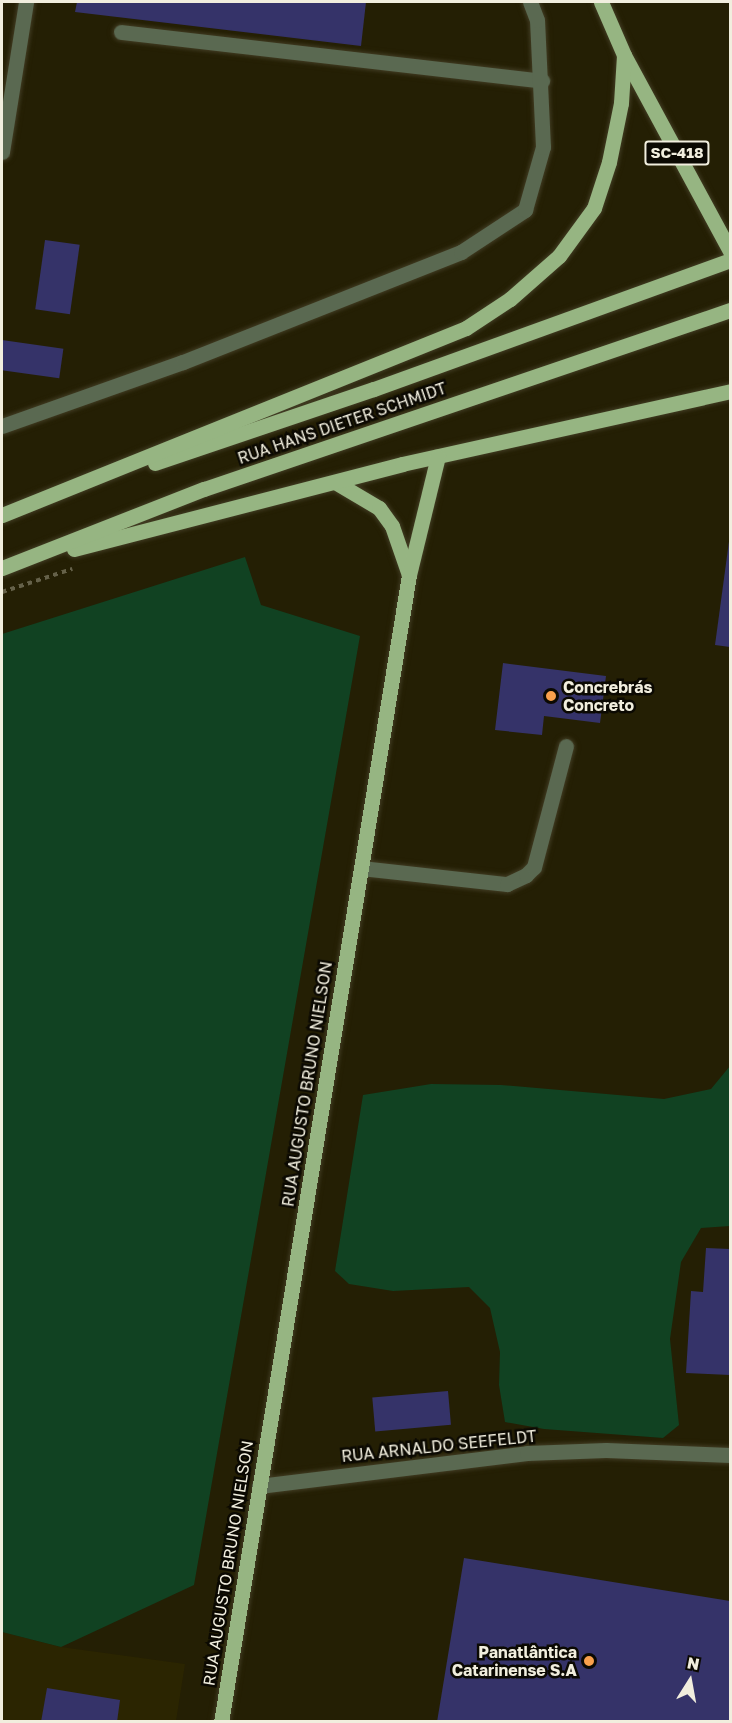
<!DOCTYPE html>
<meta charset="utf-8">
<style>
body{margin:0}
#map{position:relative;width:732px;height:1723px;overflow:hidden;background:#241f04;font-family:"Golos Text",sans-serif}
div>[style]{position:absolute}
[style*='--x']{left:calc(var(--x)*1px);top:calc(var(--y)*1px);width:calc(var(--w)*1px);rotate:calc(var(--a)*1deg)}
.built>*{inset:0;background:#2b2501}
.green>*{inset:0;background:#114222}
.building>*{inset:0;background:#353369;transform-origin:0 0}
.path>*{height:4px;margin-top:-2px;transform-origin:0;background:repeating-linear-gradient(90deg,#656149 0 4.5px,transparent 0 9px)}
.roads{filter:drop-shadow(0 0 2px #413c23) drop-shadow(0 0 2px #413c23)}
.minor>*{height:15px;margin:-7.5px;padding:0 7.5px;transform-origin:7.5px;border-radius:7.5px;background:#5a6951}
.major>*{height:15px;margin:-7.5px;padding:0 7.5px;transform-origin:7.5px;border-radius:7.5px;background:#96b582}
.dots>*{width:16px;height:16px;translate:-50% -50%;box-sizing:border-box;border:3px solid #0b0902;border-radius:50%}
span{translate:-50% -50%;white-space:nowrap;text-align:center;line-height:1.15;-webkit-text-stroke:5px #0b0902;paint-order:stroke}
.shield-label span{padding:2px 4px;background:#0b0902;border:2px solid;border-radius:4px;-webkit-text-stroke-width:0}
.shield-label{font-size:15px;color:#f1eede;font-weight:700}
.street-label{font-size:16px;color:#f1eede}
.poi-label{font-size:16px;color:#f1eede;font-weight:700}
.left{translate:0 -50%;text-align:left}
.right{translate:-100% -50%;text-align:right}
.frame{position:absolute;inset:0;border:3px solid #f1eede;pointer-events:none}
.north{position:absolute;left:660px;top:1651px;width:60px;height:60px;-webkit-text-stroke:4px #0b0902;paint-order:stroke;rotate:11deg;font-size:16px;font-weight:700;line-height:24px;text-align:center;color:#f1eede}
.north::after{content:'';display:block;margin:auto;width:21px;height:27px;background:#f1eede;clip-path:polygon(50% 0,100% 100%,50% 72%,0 100%)}
</style>
<div id="map">
<div class="built">
<i style="clip-path:polygon(2px 1632px,61px 1647px,185px 1664px,176px 1721px,2px 1721px)"></i>
</div>
<div class="green">
<i style="clip-path:polygon(245px 557px,261px 605px,360px 636px,194px 1585px,61px 1647px,2px 1632px,2px 634px)"></i>
<i style="clip-path:polygon(730px 1066px,730px 1226px,701px 1228px,681px 1262px,670px 1339px,679px 1425px,663px 1438px,544px 1429px,505px 1422px,499px 1385px,500px 1352px,490px 1308px,469px 1287px,393px 1291px,349px 1284px,335px 1271px,363px 1095px,431px 1084px,501px 1085px,664px 1099px,711px 1089px)"></i>
</div>
<div class="building">
<i style="clip-path:polygon(77px 2px,366px 2px,361px 46px,75px 12px)"></i>
<i style="left:45px;top:240px;width:35px;height:70px;rotate:8deg"></i>
<i style="left:2px;top:340px;width:62px;height:30px;rotate:8deg"></i>
<i style="clip-path:polygon(730px 534px,730px 647px,715px 645px)"></i>
<i style="clip-path:polygon(503px 663px,606px 676px,600px 723px,544px 716px,542px 735px,495px 730px)"></i>
<i style="clip-path:polygon(706px 1248px,730px 1249px,730px 1375px,686px 1373px,691px 1291px,703px 1292px)"></i>
<i style="left:448px;top:1391px;width:34px;height:76px;rotate:85deg"></i>
<i style="clip-path:polygon(464px 1558px,730px 1601px,730px 1722px,437px 1722px)"></i>
<i style="clip-path:polygon(47px 1688px,120px 1700px,117px 1722px,41px 1722px)"></i>
</div>
<div class="path">
<i style="--x:2;--y:592;--w:74;--a:-18.2"></i>
</div>
<div class="roads">
<div class="minor">
<i style="--x:121;--y:32;--w:424;--a:6.6"></i>
<i style="--x:2;--y:152;--w:152;--a:-80.9"></i>
<i style="--x:2;--y:426;--w:192;--a:-19.5"></i>
<i style="--x:183;--y:362;--w:299;--a:-21.6"></i>
<i style="--x:461;--y:252;--w:77;--a:-33.3"></i>
<i style="--x:525;--y:210;--w:66;--a:-74.1"></i>
<i style="--x:543;--y:147;--w:127;--a:-92.7"></i>
<i style="--x:537;--y:20;--w:19;--a:-111"></i>
<i style="--x:361;--y:868;--w:147;--a:6.3"></i>
<i style="--x:507;--y:884;--w:21;--a:-25"></i>
<i style="--x:526;--y:875;--w:11;--a:-45"></i>
<i style="--x:534;--y:867;--w:125;--a:-75.2"></i>
<i style="--x:259;--y:1486;--w:270;--a:-7"></i>
<i style="--x:527;--y:1453;--w:79;--a:-2.2"></i>
<i style="--x:606;--y:1450;--w:124;--a:2.3"></i>
</div>
<div class="major">
<i style="--x:601;--y:2;--w:58;--a:66.5"></i>
<i style="--x:624;--y:55;--w:223;--a:61.6"></i>
<i style="--x:155;--y:463;--w:231;--a:-18.7"></i>
<i style="--x:374;--y:389;--w:379;--a:-19.9"></i>
<i style="--x:335;--y:482;--w:51;--a:30.6"></i>
<i style="--x:379;--y:508;--w:22;--a:54"></i>
<i style="--x:392;--y:526;--w:52;--a:70.9"></i>
<i style="--x:2;--y:515;--w:500;--a:-21.95"></i>
<i style="--x:466;--y:328;--w:53;--a:-33.4"></i>
<i style="--x:510;--y:299;--w:65;--a:-41.3"></i>
<i style="--x:559;--y:256;--w:59;--a:-53.9"></i>
<i style="--x:594;--y:208;--w:48;--a:-71.9"></i>
<i style="--x:609;--y:162;--w:60;--a:-78.5"></i>
<i style="--x:621;--y:103;--w:48;--a:-86.4"></i>
<i style="--x:74;--y:549;--w:339;--a:-14.5"></i>
<i style="--x:402;--y:464;--w:336;--a:-12.5"></i>
<i style="--x:2;--y:568;--w:217;--a:-21.4"></i>
<i style="--x:204;--y:489;--w:556;--a:-18.79"></i>
<i style="--x:221;--y:1722;--w:1162;--a:-80.69"></i>
<i style="--x:409;--y:575;--w:122;--a:-76.3"></i>
</div>
</div>
<div class="dots">
<i style="left:551px;top:696px;background:#f9a04c"></i>
<i style="left:589px;top:1661px;background:#f9a04c"></i>
</div>
<div class="shield-label">
<span style="left:677px;top:153px">SC-418</span>
</div>
<div class="street-label">
<span style="left:342px;top:423px;rotate:-19deg">RUA HANS DIETER SCHMIDT</span>
<span style="left:307px;top:1084px;rotate:-81deg">RUA AUGUSTO BRUNO NIELSON</span>
<span style="left:439px;top:1446px;rotate:-6deg">RUA ARNALDO SEEFELDT</span>
<span style="left:228px;top:1563px;rotate:-81deg">RUA AUGUSTO BRUNO NIELSON</span>
</div>
<div class="poi-label">
<span class="left" style="left:563px;top:696px">Concrebrás<br>Concreto</span>
<span class="right" style="left:577px;top:1661px">Panatlântica<br>Catarinense S.A</span>
</div>
<div class="frame"></div>
<div class="north">N</div>
</div>
